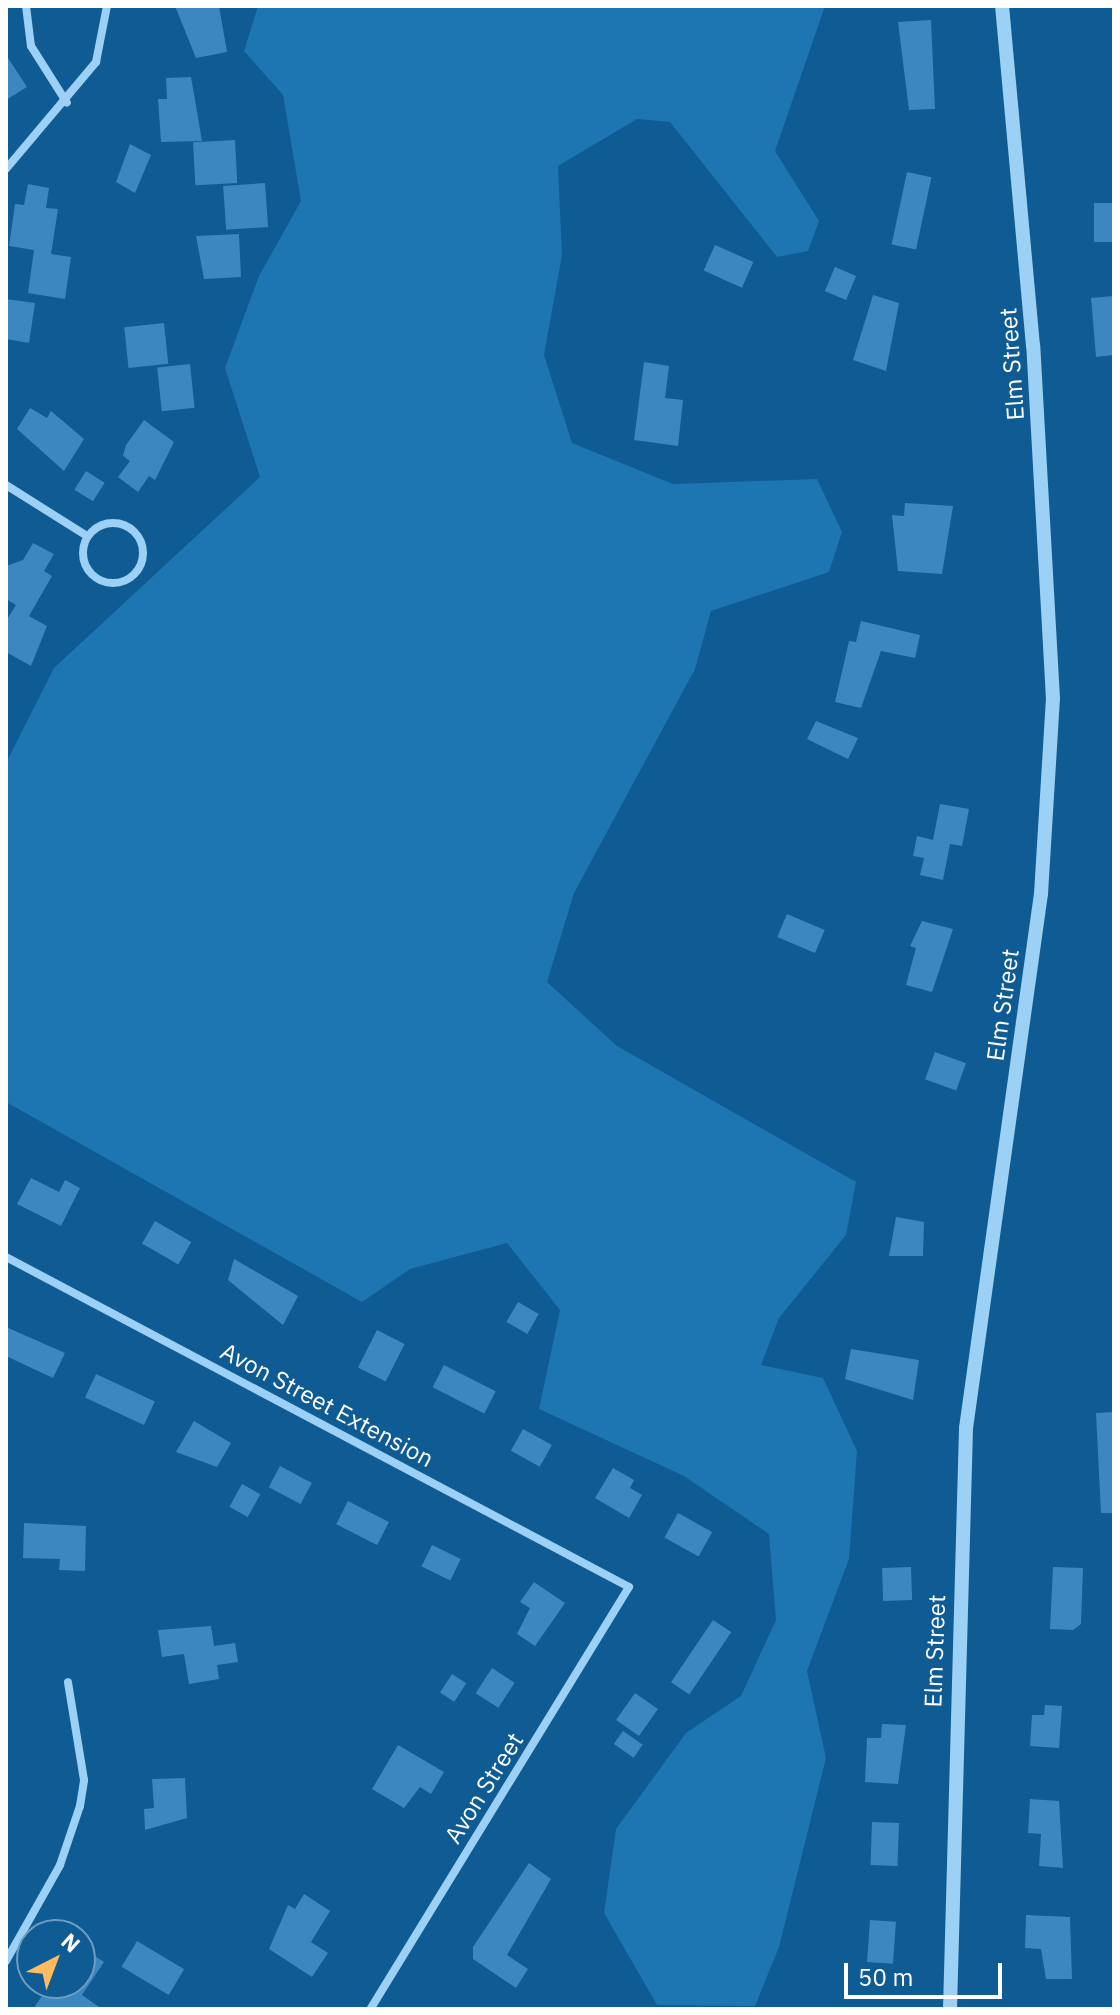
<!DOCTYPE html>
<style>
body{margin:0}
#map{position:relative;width:1120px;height:2015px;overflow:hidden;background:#0f5b94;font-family:"IBM Plex Sans",sans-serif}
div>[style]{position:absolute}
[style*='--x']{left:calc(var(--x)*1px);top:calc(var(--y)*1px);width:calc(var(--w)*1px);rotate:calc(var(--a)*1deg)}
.green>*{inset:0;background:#1d75b1}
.building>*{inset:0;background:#3c87be;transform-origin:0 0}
.minor>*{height:8px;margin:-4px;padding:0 4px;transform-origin:4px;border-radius:4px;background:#9cd0f4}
.minor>.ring{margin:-4px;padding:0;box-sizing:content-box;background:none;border:8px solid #9cd0f4;border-radius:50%}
.tertiary>*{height:14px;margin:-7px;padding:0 7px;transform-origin:7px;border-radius:7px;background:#9cd0f4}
span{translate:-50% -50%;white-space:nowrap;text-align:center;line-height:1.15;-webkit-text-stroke:6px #0f5b94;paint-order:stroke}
.street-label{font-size:24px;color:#fff}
.frame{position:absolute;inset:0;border:8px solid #fff;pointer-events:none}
.north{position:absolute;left:16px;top:1919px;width:80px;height:80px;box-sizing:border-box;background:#0f5b94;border:2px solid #6f9dbf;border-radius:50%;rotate:42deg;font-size:22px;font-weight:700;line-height:32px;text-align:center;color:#fff}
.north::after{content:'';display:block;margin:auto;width:28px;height:36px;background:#ffbb5f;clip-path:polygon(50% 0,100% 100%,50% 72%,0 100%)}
.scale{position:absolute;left:844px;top:1963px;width:158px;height:36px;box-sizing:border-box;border:4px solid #fff;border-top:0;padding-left:10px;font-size:24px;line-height:28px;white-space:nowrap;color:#fff;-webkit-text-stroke:6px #0f5b94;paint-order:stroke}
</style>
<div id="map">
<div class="green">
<i style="clip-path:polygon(258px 6px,825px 6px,775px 151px,819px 221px,808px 251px,777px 257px,670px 122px,637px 119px,558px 166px,562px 255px,544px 355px,572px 443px,673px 484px,817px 479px,842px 532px,829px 572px,711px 611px,695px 669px,574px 893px,547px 982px,617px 1046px,856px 1182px,846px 1235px,779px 1318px,761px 1365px,823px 1378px,857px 1451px,849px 1559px,807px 1671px,826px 1758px,779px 1947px,755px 2006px,657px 2005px,604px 1913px,616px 1829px,686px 1733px,741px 1696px,776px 1620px,769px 1534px,684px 1476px,539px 1409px,560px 1310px,507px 1243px,410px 1269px,362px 1302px,6px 1102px,6px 763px,54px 668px,260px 477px,225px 368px,259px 276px,301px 201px,283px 95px,244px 51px)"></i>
</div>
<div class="building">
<i style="clip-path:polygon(175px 6px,219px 6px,227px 52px,196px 58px)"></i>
<i style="clip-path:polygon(931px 20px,935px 109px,909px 110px,898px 22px)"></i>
<i style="clip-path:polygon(6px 55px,27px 87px,6px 100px)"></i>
<i style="clip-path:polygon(191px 77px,202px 141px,161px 142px,158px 99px,167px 99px,166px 78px)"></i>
<i style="left:235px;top:140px;width:43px;height:42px;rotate:87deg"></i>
<i style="clip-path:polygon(130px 144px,151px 155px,135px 193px,116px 182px)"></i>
<i style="left:907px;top:172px;width:25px;height:74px;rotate:12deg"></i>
<i style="left:265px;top:183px;width:44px;height:42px;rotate:86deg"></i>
<i style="clip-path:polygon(28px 184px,49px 188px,46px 208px,58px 209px,51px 254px,71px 257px,65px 299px,28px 293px,34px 250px,9px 246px,15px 204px,24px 205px)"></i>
<i style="left:1094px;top:203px;width:20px;height:39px"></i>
<i style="clip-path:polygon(239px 234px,241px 277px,204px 279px,196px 236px)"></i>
<i style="left:715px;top:245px;width:42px;height:28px;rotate:24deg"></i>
<i style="left:835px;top:267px;width:23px;height:26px;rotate:23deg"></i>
<i style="clip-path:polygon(873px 295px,899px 303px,886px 371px,853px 360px)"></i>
<i style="clip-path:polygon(1114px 296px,1114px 355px,1096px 357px,1091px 298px)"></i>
<i style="clip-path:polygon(6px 299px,35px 303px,29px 343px,6px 339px)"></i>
<i style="left:164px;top:323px;width:41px;height:40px;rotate:84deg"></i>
<i style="clip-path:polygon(644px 362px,669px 366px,665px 398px,683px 400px,678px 446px,634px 440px)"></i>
<i style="left:190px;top:364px;width:44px;height:33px;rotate:84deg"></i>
<i style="clip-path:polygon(30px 408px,47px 418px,51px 411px,84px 439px,64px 471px,17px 429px)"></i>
<i style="clip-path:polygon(144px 420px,174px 442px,155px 480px,149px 476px,138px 492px,118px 477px,130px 461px,123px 456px,126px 445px)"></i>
<i style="left:86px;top:471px;width:22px;height:22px;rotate:32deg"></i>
<i style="clip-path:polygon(905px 503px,953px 506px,942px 574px,898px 571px,892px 515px,904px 516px)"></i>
<i style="clip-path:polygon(33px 543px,54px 554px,44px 571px,52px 576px,29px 616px,47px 626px,31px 666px,6px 652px,6px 621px,16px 605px,6px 599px,6px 566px,23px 560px)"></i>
<i style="clip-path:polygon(861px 621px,920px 635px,915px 658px,881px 651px,861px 708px,835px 702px,849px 641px,856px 642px)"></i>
<i style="clip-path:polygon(816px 721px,858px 738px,848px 759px,807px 739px)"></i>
<i style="clip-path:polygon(940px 804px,969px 809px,962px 846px,950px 844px,943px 880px,920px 875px,924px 858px,913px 856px,917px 836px,933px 840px)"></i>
<i style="left:787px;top:914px;width:41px;height:25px;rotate:23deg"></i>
<i style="clip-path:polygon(922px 921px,953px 929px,932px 992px,906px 985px,916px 948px,910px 946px)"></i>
<i style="left:935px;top:1052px;width:33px;height:29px;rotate:20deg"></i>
<i style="clip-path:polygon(31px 1178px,59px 1192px,65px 1180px,80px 1188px,61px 1226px,17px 1204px)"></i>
<i style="clip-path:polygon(896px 1217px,924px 1222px,923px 1256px,889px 1256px)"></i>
<i style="left:155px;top:1221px;width:42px;height:26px;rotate:30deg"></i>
<i style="clip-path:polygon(234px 1259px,298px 1296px,283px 1325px,228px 1280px)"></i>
<i style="left:518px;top:1302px;width:24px;height:23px;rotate:30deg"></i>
<i style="clip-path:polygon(6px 1327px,65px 1353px,53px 1378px,6px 1356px)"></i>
<i style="left:377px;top:1330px;width:31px;height:42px;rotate:27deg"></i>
<i style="clip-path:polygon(851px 1349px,919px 1360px,913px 1400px,845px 1379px)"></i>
<i style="left:444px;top:1365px;width:58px;height:25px;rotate:27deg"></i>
<i style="left:96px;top:1374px;width:65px;height:26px;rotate:25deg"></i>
<i style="clip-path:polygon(1114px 1412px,1114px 1513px,1101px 1513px,1096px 1413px)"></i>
<i style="clip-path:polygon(194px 1421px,231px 1443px,217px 1467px,176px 1452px)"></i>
<i style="left:523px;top:1429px;width:33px;height:25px;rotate:29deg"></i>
<i style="left:280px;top:1466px;width:36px;height:24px;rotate:28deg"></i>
<i style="clip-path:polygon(613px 1468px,634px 1480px,630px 1488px,642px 1495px,629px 1518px,595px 1498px)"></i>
<i style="left:242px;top:1484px;width:21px;height:26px;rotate:29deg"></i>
<i style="left:348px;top:1501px;width:46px;height:26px;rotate:27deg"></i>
<i style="left:678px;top:1513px;width:39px;height:28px;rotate:29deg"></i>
<i style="clip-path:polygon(24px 1523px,86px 1526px,85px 1571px,59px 1570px,60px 1559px,23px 1558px)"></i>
<i style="left:432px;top:1545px;width:32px;height:24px;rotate:26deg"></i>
<i style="left:911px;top:1567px;width:33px;height:29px;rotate:88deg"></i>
<i style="clip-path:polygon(1053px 1567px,1083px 1568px,1081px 1624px,1073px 1630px,1050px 1629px)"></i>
<i style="clip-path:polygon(534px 1582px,565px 1603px,535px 1646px,517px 1634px,530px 1608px,520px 1602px)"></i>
<i style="left:713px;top:1620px;width:22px;height:75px;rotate:34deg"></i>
<i style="clip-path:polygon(211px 1626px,214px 1646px,235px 1643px,238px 1662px,217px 1665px,219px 1679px,189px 1684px,184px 1654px,162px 1657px,158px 1630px)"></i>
<i style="left:492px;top:1668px;width:27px;height:30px;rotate:33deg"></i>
<i style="left:452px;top:1674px;width:17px;height:22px;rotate:33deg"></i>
<i style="left:635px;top:1693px;width:28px;height:33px;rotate:35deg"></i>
<i style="clip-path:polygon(1045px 1705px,1062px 1706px,1059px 1748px,1030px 1746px,1032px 1715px,1044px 1715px)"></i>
<i style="clip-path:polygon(882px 1724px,906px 1725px,898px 1784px,865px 1782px,867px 1738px,881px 1738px)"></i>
<i style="left:623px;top:1731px;width:24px;height:16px;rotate:35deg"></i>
<i style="clip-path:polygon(398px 1745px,444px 1772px,431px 1794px,420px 1787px,404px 1808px,372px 1789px)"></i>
<i style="clip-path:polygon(185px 1778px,187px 1818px,145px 1830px,144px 1809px,154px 1808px,152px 1779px)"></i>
<i style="clip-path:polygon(1030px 1799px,1059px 1801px,1063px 1868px,1039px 1866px,1041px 1834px,1028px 1833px)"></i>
<i style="left:872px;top:1822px;width:27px;height:43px;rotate:2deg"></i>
<i style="clip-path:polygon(529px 1863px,551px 1879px,507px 1955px,528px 1969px,516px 1988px,473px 1959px,473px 1947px)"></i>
<i style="clip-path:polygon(304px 1894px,330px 1911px,311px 1942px,328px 1953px,312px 1977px,269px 1949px,288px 1905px,295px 1909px)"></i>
<i style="clip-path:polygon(1026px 1915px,1070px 1917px,1072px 1979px,1046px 1979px,1041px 1949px,1025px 1948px)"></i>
<i style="left:870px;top:1920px;width:26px;height:42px;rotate:4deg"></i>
<i style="left:137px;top:1941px;width:55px;height:30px;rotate:31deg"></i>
<i style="clip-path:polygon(80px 1946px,104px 1962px,82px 1995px,102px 2009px,33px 2009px,51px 1983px,80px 1983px)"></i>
</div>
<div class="minor">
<i style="--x:26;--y:6;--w:40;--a:82.9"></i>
<i style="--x:31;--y:46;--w:67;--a:57.7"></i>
<i style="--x:6;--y:169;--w:140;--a:-49.9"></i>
<i style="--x:96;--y:62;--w:57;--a:-78.9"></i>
<i style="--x:6;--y:485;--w:96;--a:32.2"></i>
<i class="ring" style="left:83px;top:523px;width:52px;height:52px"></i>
<i style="--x:6;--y:1257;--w:705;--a:27.91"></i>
<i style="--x:629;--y:1587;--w:495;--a:121.5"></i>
<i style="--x:6;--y:1961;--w:110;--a:-60.6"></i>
<i style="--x:60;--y:1865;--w:62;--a:-71.3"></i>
<i style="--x:80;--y:1806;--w:26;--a:-81"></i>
<i style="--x:84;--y:1780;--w:99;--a:-99.3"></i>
</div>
<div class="tertiary">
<i style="--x:950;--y:2009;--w:581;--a:-88.42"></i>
<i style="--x:966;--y:1428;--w:539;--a:-82.01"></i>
<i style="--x:1041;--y:894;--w:195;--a:-86.5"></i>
<i style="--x:1053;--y:699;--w:354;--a:-93.2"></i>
<i style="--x:1033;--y:346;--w:341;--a:-95.2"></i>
</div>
<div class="street-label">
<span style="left:1012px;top:364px;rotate:-94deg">Elm Street</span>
<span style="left:1003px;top:1005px;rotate:-82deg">Elm Street</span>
<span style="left:327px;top:1405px;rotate:28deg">Avon Street Extension</span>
<span style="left:935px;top:1651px;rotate:-88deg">Elm Street</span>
<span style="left:484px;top:1788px;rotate:-58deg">Avon Street</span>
</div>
<div class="frame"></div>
<div class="north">N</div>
<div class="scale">50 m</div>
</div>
